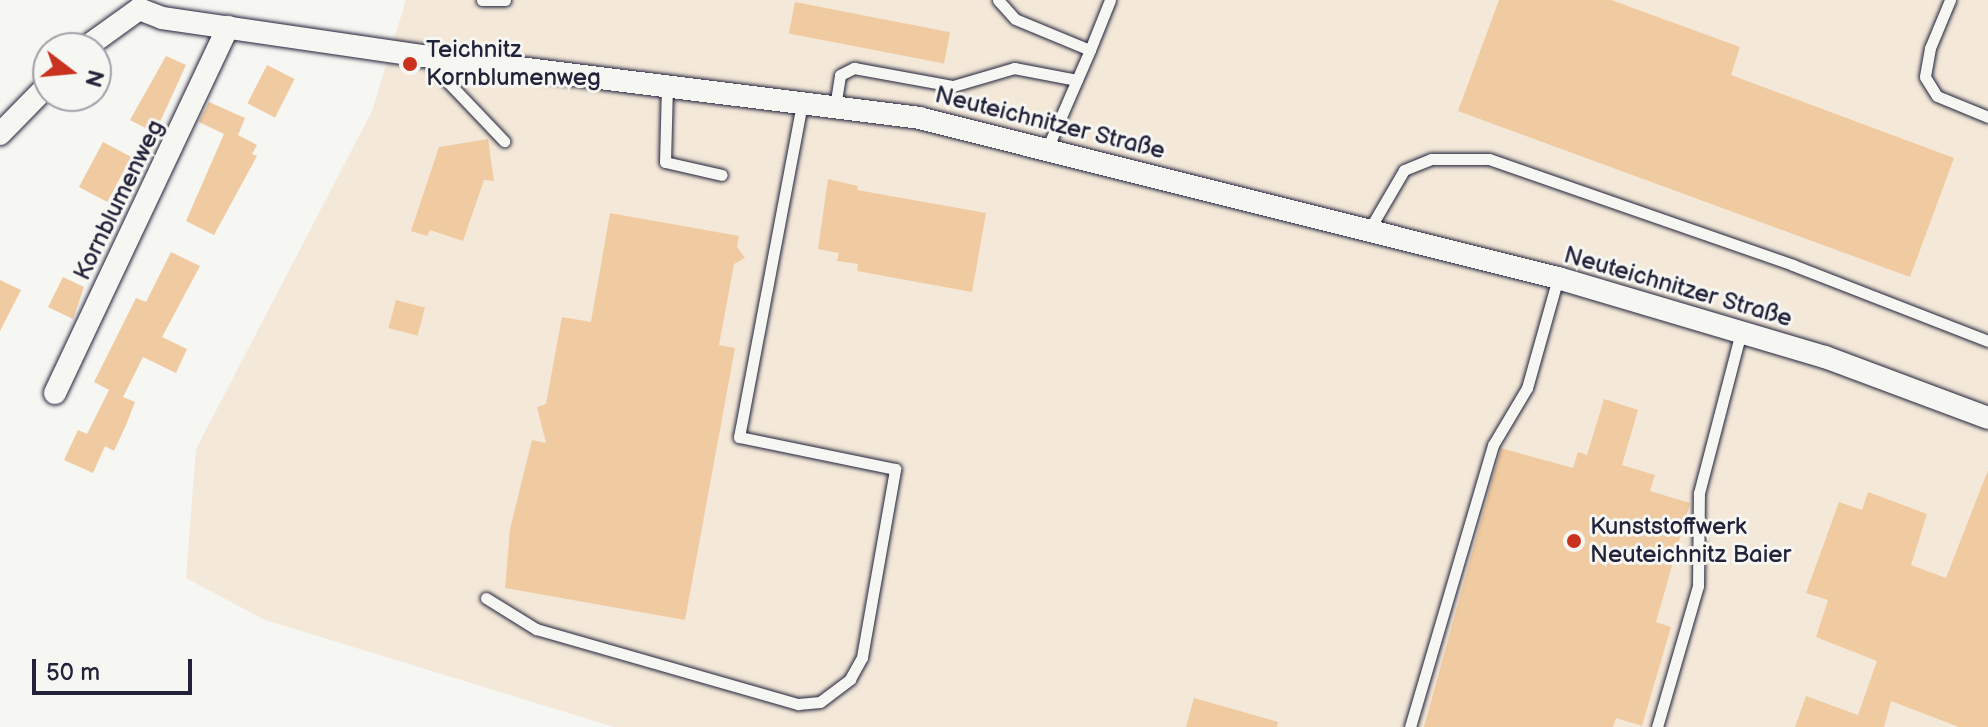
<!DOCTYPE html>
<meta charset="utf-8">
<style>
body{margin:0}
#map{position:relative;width:1988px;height:727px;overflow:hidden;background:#f6f6f2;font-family:"Balsamiq Sans",sans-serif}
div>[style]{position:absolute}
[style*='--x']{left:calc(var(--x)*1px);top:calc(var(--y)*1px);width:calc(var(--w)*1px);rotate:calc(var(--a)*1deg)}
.built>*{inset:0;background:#f4e9d9}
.building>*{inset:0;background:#f0caa0;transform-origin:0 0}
.roads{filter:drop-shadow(0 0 2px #22223b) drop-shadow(0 0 2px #22223b)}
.lane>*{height:11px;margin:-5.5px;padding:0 5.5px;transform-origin:5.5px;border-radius:5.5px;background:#f6f6f2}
.street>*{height:22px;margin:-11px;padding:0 11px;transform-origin:11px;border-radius:11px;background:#f6f6f2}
.dots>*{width:22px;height:22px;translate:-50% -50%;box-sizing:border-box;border:4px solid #f6f6f2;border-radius:50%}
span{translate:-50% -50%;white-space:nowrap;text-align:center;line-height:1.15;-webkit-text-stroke:6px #f6f6f2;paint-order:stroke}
.poi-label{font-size:24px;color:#22223b}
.left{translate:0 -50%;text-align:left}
.street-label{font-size:24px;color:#22223b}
.north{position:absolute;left:32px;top:32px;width:80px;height:80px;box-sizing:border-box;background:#f6f6f2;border:2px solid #a1a1a9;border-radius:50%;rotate:106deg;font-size:22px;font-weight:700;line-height:32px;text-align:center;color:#22223b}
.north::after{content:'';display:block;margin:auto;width:28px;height:36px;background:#c8321e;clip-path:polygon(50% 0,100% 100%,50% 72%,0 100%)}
.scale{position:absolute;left:32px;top:659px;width:160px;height:36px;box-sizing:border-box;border:4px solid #22223b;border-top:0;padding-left:10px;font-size:24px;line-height:28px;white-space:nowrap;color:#22223b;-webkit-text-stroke:6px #f6f6f2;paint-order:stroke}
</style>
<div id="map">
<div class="built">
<i style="clip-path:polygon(406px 0,1988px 0,1988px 727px,614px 727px,265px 620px,186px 578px,196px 449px,372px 111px)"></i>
</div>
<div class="building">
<i style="clip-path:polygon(1499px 0,1611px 0,1740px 47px,1731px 75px,1954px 158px,1910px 277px,1458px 111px)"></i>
<i style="left:795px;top:2px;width:158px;height:32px;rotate:11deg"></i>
<i style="clip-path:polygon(166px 56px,186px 65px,155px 133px,130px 120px)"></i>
<i style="left:267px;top:65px;width:31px;height:43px;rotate:27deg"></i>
<i style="clip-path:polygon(209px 102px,245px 118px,238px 135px,257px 145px,252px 154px,257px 156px,214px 235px,186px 221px,224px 134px,199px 122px)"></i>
<i style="clip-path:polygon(488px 139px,494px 181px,484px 180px,463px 241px,430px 230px,427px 236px,411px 231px,439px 147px)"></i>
<i style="left:103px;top:142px;width:32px;height:51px;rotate:28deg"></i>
<i style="clip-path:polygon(828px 179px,858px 186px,857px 190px,986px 213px,972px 292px,857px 271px,858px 264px,837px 261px,839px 253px,818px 249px)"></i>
<i style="clip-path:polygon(610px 213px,739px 236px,737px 247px,745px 258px,734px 264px,719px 345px,735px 348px,685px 620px,505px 588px,510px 529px,532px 440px,546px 443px,537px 407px,546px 404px,562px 317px,591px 322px)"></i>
<i style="clip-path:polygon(171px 252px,200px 266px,162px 337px,187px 349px,176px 373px,143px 357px,123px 397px,135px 402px,126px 425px,114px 451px,105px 446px,93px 473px,64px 460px,78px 430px,87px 434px,109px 390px,94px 382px,136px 298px,146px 302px)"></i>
<i style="clip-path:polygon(63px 277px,84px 287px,73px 319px,48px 307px)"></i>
<i style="clip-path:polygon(0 280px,21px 290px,0 331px)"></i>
<i style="left:396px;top:300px;width:30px;height:29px;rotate:15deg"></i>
<i style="clip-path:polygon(1604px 399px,1638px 410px,1622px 465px,1655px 475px,1650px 491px,1690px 503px,1656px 622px,1671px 627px,1642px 726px,1616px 718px,1613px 727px,1424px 727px,1501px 448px,1573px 468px,1578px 452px,1587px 455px)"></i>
<i style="clip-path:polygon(1988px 470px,1988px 727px,1959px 727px,1891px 701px,1884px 727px,1795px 727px,1806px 696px,1858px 715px,1877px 661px,1816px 637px,1828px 600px,1806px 593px,1839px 502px,1862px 510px,1868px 492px,1927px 514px,1911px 565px,1946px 578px)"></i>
<i style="clip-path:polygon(1194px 698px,1278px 722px,1277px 727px,1186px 727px)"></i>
</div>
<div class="roads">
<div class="lane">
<i style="--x:482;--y:0;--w:23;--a:0"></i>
<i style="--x:998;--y:0;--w:25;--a:48"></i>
<i style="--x:1015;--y:19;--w:81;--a:22.5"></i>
<i style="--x:1090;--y:50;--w:108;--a:113.5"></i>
<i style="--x:1950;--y:0;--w:52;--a:112.6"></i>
<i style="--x:1930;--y:48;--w:29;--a:100"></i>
<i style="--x:1925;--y:77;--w:22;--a:58"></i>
<i style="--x:1937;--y:96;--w:55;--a:22.4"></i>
<i style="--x:1090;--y:50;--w:54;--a:-68.2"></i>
<i style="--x:425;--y:58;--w:115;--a:46.4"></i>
<i style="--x:667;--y:86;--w:76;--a:91.5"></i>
<i style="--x:665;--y:162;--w:58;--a:12.8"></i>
<i style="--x:835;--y:107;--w:32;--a:-81"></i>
<i style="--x:840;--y:75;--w:16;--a:-27"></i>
<i style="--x:854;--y:68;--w:101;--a:10.3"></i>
<i style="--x:953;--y:86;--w:64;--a:-16.4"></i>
<i style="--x:1014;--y:68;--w:64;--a:10.8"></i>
<i style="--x:1369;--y:230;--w:69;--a:-59.7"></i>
<i style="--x:1404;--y:170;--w:29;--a:-22"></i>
<i style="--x:1431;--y:159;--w:58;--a:0"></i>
<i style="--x:1489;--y:159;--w:322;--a:19.2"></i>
<i style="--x:1793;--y:265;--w:209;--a:21.3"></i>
<i style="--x:486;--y:598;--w:59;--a:31.8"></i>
<i style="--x:536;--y:629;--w:273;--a:16"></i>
<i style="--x:798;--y:704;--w:22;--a:-5"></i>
<i style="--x:820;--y:702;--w:38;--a:-37"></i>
<i style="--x:850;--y:679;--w:25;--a:-61"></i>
<i style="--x:862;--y:657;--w:191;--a:-80"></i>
<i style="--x:895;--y:469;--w:159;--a:-168.4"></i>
<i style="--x:739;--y:437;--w:340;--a:-79.3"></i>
<i style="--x:1410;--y:727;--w:294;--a:-73.6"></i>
<i style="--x:1493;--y:445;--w:66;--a:-59.2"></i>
<i style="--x:1527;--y:388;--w:114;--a:-74.3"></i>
<i style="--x:1657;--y:727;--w:147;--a:-73.8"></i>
<i style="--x:1698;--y:586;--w:93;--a:-89.4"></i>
<i style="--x:1699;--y:493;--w:166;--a:-75.4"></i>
</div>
<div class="street">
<i style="--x:139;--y:9;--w:25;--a:21"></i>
<i style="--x:162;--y:18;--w:264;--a:8.3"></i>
<i style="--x:423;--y:56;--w:500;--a:7.1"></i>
<i style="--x:919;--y:118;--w:659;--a:14.06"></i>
<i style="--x:1558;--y:278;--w:278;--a:16.5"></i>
<i style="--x:1825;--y:357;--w:174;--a:20.5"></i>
<i style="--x:85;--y:48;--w:67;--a:-35.8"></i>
<i style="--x:0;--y:134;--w:69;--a:-45.6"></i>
<i style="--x:55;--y:393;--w:405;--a:-64.7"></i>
</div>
</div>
<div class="dots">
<i style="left:410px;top:64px;background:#c8321e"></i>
<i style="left:1574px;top:541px;background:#c8321e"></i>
</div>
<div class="poi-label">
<span class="left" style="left:426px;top:64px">Teichnitz<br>Kornblumenweg</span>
<span class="left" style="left:1590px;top:541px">Kunststoffwerk<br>Neuteichnitz Baier</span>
</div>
<div class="street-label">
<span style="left:1050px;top:123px;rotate:14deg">Neuteichnitzer Straße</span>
<span style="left:119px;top:200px;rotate:-64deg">Kornblumenweg</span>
<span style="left:1678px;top:287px;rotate:16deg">Neuteichnitzer Straße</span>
</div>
<div class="north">N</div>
<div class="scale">50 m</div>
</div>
